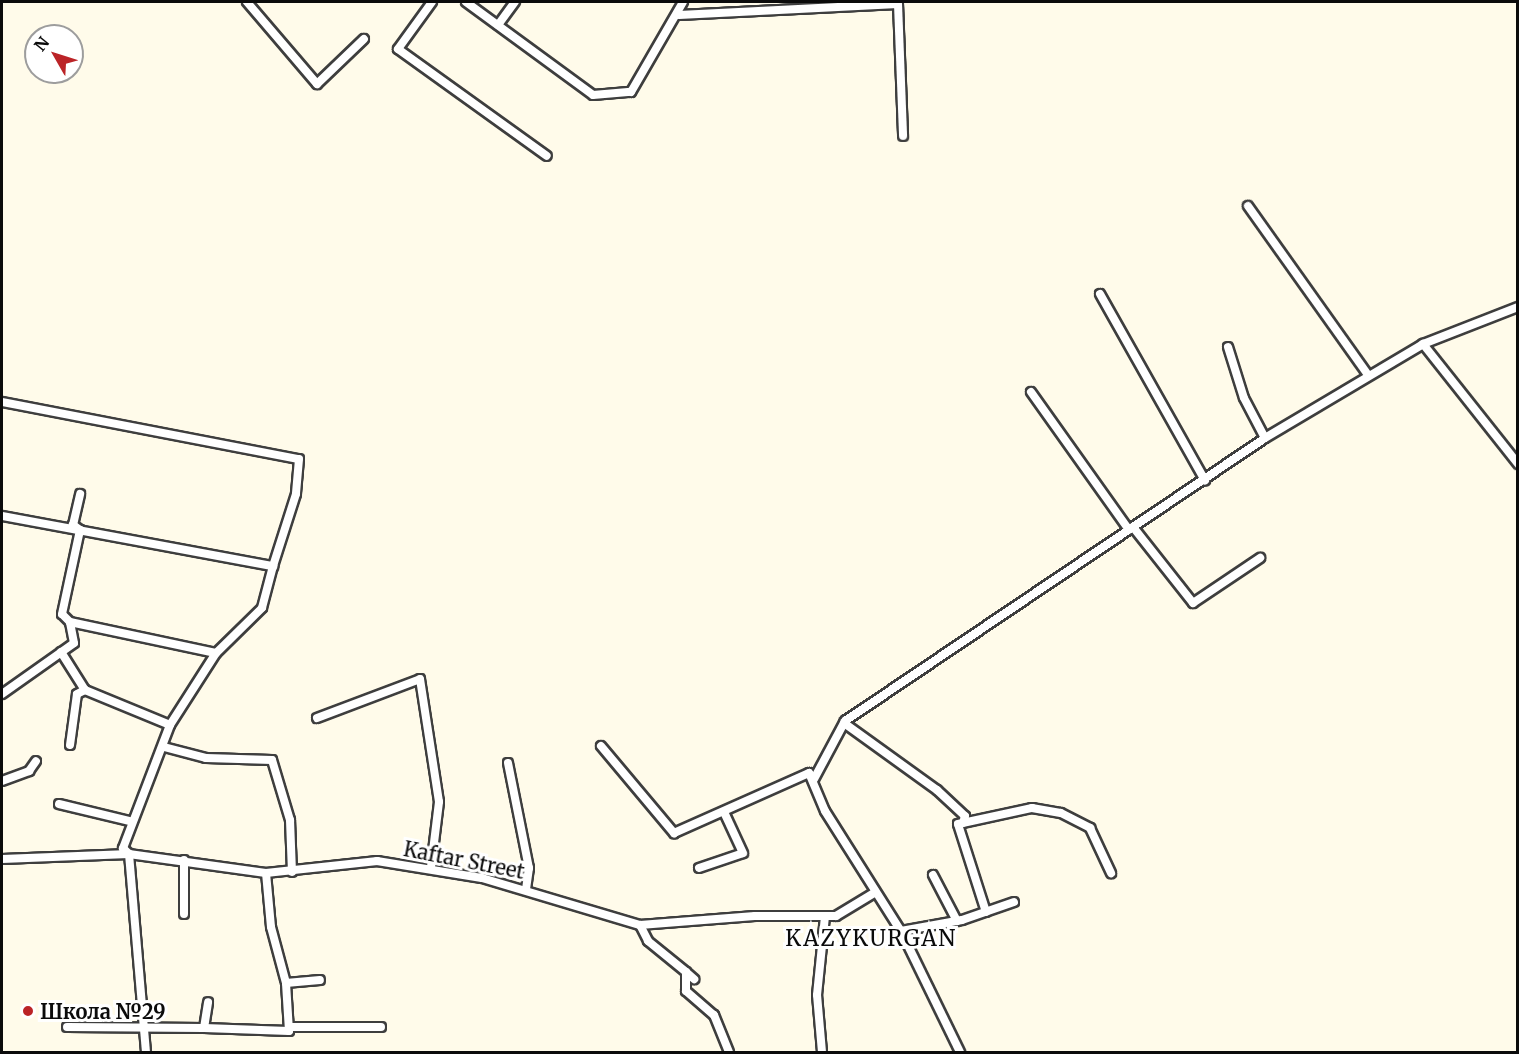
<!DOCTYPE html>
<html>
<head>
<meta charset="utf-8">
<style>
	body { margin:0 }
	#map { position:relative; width:1519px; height:1054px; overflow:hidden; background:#fffbea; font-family:Merriweather,serif }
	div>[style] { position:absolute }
	.roads { filter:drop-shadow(2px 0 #3e3e3e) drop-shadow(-2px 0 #3e3e3e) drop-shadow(0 2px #3e3e3e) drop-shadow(0 -2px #3e3e3e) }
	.street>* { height:8px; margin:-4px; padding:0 4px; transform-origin:4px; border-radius:4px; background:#fff }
	.dots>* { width:16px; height:16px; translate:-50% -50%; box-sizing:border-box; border:3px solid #fff; border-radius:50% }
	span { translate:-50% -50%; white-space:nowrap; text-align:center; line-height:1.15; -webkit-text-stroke:6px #fff; paint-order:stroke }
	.street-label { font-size:20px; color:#0b0b0b }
	.poi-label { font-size:20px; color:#0b0b0b; font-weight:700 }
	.left { translate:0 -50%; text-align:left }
	.quarter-label { font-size:22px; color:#0b0b0b; letter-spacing:1.5px }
	.frame { position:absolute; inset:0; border:3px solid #0b0b0b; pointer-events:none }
	.north { position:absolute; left:24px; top:24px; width:60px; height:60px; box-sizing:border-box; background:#fff; border:2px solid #9d9d9d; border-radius:50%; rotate:309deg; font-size:16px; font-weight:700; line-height:24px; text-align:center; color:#0b0b0b }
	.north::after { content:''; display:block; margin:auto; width:21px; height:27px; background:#bb2427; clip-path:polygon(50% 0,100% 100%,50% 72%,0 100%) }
</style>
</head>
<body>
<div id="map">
	<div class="roads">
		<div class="street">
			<div style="left:247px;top:2px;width:108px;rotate:49.5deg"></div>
			<div style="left:317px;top:84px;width:65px;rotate:-43.8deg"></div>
			<div style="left:432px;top:2px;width:58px;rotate:125.9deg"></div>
			<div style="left:398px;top:49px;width:183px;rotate:35.7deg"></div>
			<div style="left:466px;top:2px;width:157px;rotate:36.2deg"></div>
			<div style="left:593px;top:95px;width:38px;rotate:-5deg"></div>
			<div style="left:631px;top:92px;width:104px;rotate:-60deg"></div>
			<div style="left:679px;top:15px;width:219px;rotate:-2.9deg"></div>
			<div style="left:898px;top:4px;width:132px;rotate:87.8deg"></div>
			<div style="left:498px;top:25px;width:29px;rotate:-54deg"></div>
			<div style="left:1248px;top:206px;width:207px;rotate:54.6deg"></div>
			<div style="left:1100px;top:294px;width:214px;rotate:60.6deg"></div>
			<div style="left:1423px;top:344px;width:153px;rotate:51.6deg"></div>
			<div style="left:1228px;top:347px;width:53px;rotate:72.6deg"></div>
			<div style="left:1244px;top:398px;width:45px;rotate:62.3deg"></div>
			<div style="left:1031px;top:392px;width:169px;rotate:54.6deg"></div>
			<div style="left:2px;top:402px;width:302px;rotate:10.9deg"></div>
			<div style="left:299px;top:459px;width:35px;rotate:95deg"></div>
			<div style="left:296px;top:494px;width:76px;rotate:107.7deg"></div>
			<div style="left:2px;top:516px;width:276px;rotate:10.5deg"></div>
			<div style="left:273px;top:566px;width:43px;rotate:104.7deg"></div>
			<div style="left:262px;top:608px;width:64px;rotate:135.6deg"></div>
			<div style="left:1133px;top:527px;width:97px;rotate:51.7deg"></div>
			<div style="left:1193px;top:603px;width:81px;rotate:-33.9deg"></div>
			<div style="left:70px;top:622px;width:11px;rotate:-135deg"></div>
			<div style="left:62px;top:614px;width:86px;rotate:-77.9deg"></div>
			<div style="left:80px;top:530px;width:9px;rotate:-144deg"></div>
			<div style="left:73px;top:525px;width:32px;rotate:-77deg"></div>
			<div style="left:61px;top:652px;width:45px;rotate:57.7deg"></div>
			<div style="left:85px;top:690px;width:92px;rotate:22.4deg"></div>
			<div style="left:170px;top:725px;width:132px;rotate:110.9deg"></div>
			<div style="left:123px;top:848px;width:8px;rotate:45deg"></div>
			<div style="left:129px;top:854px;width:199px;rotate:85.1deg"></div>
			<div style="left:2px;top:694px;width:88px;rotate:-35.3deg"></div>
			<div style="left:74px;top:643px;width:21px;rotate:-101deg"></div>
			<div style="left:70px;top:622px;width:149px;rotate:12deg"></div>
			<div style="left:216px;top:653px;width:85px;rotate:122.6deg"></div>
			<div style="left:317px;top:718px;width:110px;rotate:-20.7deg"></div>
			<div style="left:420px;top:679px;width:124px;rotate:81.2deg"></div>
			<div style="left:439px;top:802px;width:65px;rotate:97deg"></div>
			<div style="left:844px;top:723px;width:115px;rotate:35.8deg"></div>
			<div style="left:937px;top:790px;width:38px;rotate:43deg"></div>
			<div style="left:965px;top:816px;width:7px;rotate:106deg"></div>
			<div style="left:70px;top:745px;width:51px;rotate:-82.2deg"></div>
			<div style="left:77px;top:694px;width:9px;rotate:-27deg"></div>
			<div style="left:601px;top:746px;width:114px;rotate:50deg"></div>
			<div style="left:674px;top:833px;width:148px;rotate:-24deg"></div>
			<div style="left:809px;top:773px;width:41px;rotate:67.2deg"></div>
			<div style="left:825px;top:811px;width:142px;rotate:57.7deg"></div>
			<div style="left:901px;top:931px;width:135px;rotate:64deg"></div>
			<div style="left:164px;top:747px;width:43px;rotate:14.7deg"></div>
			<div style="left:206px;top:758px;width:66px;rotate:1.7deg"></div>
			<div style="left:272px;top:760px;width:63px;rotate:73.3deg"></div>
			<div style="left:290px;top:820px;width:52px;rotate:87.8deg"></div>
			<div style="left:508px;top:763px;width:107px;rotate:78.7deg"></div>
			<div style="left:529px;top:868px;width:21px;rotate:98deg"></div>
			<div style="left:814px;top:779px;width:66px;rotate:-61.9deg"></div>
			<div style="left:845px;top:721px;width:506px;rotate:-33.97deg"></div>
			<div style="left:1265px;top:438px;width:184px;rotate:-30.7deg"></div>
			<div style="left:1423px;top:344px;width:102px;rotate:-21.3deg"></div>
			<div style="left:2px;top:781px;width:29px;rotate:-20deg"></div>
			<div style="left:29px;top:771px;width:12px;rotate:-55deg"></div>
			<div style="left:59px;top:804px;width:73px;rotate:13.5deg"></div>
			<div style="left:2px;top:859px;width:127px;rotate:-2.3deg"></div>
			<div style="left:129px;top:854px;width:138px;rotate:7.9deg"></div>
			<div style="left:266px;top:873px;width:112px;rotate:-6.2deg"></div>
			<div style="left:377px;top:861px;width:106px;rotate:9.2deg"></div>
			<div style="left:482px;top:878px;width:165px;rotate:16.6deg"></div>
			<div style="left:640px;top:925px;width:115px;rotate:-4.5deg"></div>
			<div style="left:755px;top:916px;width:81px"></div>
			<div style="left:836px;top:916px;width:44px;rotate:-31.2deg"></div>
			<div style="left:699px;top:868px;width:46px;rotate:-18.8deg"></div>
			<div style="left:743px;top:853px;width:45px;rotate:-114.9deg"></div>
			<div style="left:266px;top:873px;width:54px;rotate:84.7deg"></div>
			<div style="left:271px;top:927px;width:58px;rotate:75deg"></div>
			<div style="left:933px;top:875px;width:52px;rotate:62.4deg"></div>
			<div style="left:986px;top:912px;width:92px;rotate:-107.7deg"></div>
			<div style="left:958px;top:824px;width:76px;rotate:-12.2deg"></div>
			<div style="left:1032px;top:808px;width:29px;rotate:10deg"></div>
			<div style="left:1061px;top:813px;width:33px;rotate:27deg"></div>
			<div style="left:1090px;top:828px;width:50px;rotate:65deg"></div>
			<div style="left:184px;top:914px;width:54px;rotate:-90deg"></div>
			<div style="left:640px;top:925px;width:18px;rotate:63deg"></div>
			<div style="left:648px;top:941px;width:49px;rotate:39.2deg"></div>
			<div style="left:686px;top:972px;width:19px;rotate:90deg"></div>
			<div style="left:686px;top:991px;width:37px;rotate:41deg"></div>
			<div style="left:714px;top:1015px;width:40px;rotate:68deg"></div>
			<div style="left:901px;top:931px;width:62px;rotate:-10.2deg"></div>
			<div style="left:962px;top:920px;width:55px;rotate:-19.1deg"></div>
			<div style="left:686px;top:972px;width:11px;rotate:41deg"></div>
			<div style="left:67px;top:1027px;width:137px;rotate:0.4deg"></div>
			<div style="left:204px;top:1028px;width:26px;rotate:-81deg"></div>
			<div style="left:291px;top:1027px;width:90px"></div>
			<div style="left:204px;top:1028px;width:85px;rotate:2deg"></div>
			<div style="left:289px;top:1031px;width:48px;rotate:-93.6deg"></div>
			<div style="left:286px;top:983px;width:34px;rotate:-5deg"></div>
			<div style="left:822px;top:1052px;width:57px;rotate:-95deg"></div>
			<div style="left:817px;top:995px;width:79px;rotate:-84.2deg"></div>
		</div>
	</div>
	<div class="dots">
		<div style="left:28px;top:1011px;background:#bb2427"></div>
	</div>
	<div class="street-label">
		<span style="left:464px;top:860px;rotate:11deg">Kaftar Street</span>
	</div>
	<div class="poi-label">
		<span class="left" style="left:40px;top:1011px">Школа №29</span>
	</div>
	<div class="quarter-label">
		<span style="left:871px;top:939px">KAZYKURGAN</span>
	</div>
	<div class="frame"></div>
	<div class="north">N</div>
</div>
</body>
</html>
